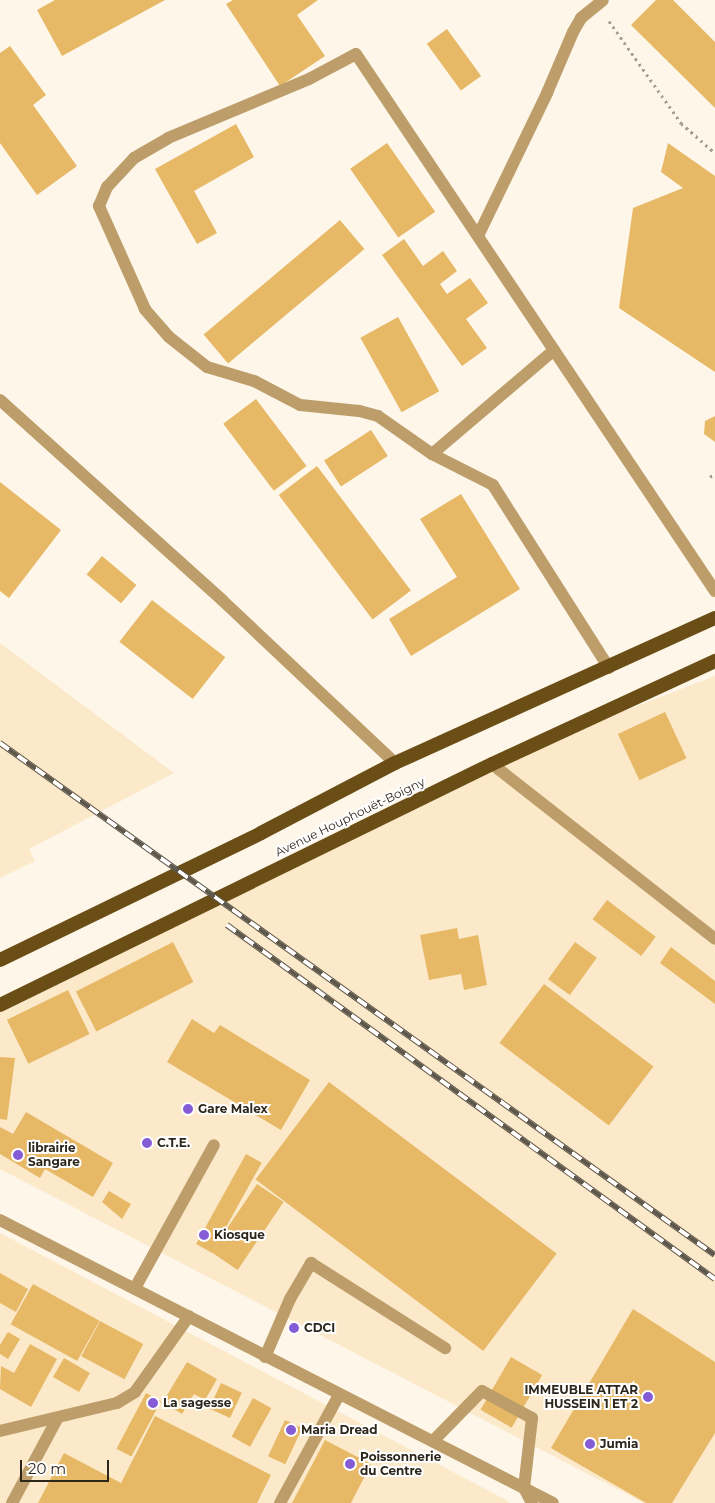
<!DOCTYPE html>
<html>
<head>
<meta charset="utf-8">
<style>
	body { margin:0 }
	#map { position:relative; width:715px; height:1503px; overflow:hidden; background:#fdf6e9; font-family:Montserrat,sans-serif }
	div>[style] { position:absolute }
	.built>* { inset:0; background:#fbe9ca }
	.building>* { inset:0; background:#e7b966; transform-origin:0 0 }
	.path>* { height:3px; margin-top:-1.5px; transform-origin:0; background:repeating-linear-gradient(90deg,#a49d91 0 2.5px,transparent 0 6.5px) }
	.service>* { height:12px; margin:-6px; padding:0 6px; transform-origin:6px; border-radius:6px; background:#bd9e6a }
	.pedestrian>* { height:12px; margin:-6px; padding:0 6px; transform-origin:6px; border-radius:6px; background:#bd9e6a }
	.minor>* { height:12px; margin:-6px; padding:0 6px; transform-origin:6px; border-radius:6px; background:#bd9e6a }
	.tertiary>* { height:12px; margin:-6px; padding:0 6px; transform-origin:6px; border-radius:6px; background:#bd9e6a }
	.trunk>* { height:14px; margin:-7px; padding:0 7px; transform-origin:7px; border-radius:7px; background:#6a4e16 }
	.rail>* { height:5.5px; margin-top:-2.75px; transform-origin:0; background:repeating-linear-gradient(90deg,#fff 0 11px,#5e574b 0 22px); box-sizing:border-box; border-block:1px solid #5e574b }
	.dots>* { width:14px; height:14px; translate:-50% -50%; box-sizing:border-box; border:2px solid #fff; border-radius:50% }
	span { translate:-50% -50%; white-space:nowrap; text-align:center; line-height:1.15; -webkit-text-stroke:4px #fff; paint-order:stroke }
	.street-label { font-size:12px; color:#2d261b }
	.poi-label { font-size:12px; color:#2d261b; font-weight:700 }
	.left { translate:0 -50%; text-align:left }
	.right { translate:-100% -50%; text-align:right }
	.scale { position:absolute; left:20px; top:1460px; width:89px; height:22px; box-sizing:border-box; border:2px solid #2d261b; border-top:0; padding-left:6px; font-size:15px; line-height:18px; white-space:nowrap; color:#2d261b; -webkit-text-stroke:4px #fff; paint-order:stroke }
</style>
</head>
<body>
<div id="map">
	<div class="built">
		<div style="clip-path:polygon(0 643px,174px 773px,29px 849px,35px 861px,0 878px)"></div>
		<div style="clip-path:polygon(715px 676px,715px 1503px,644px 1503px,0 1169px,0 1010px,585px 726px)"></div>
		<div style="clip-path:polygon(0 1233px,508px 1501px,509px 1503px,0 1503px)"></div>
	</div>
	<div class="building">
		<div style="clip-path:polygon(55px 0,165px 0,62px 56px,37px 10px)"></div>
		<div style="clip-path:polygon(233px 0,318px 0,297px 15px,325px 56px,280px 86px,226px 4px)"></div>
		<div style="clip-path:polygon(656px 0,673px 0,715px 42px,715px 108px,631px 25px)"></div>
		<div style="left:447px;top:29px;width:58px;height:25px;rotate:54deg"></div>
		<div style="clip-path:polygon(10px 46px,46px 95px,33px 105px,77px 166px,37px 195px,0 143px,0 53px)"></div>
		<div style="clip-path:polygon(236px 124px,254px 157px,194px 191px,217px 233px,197px 244px,155px 169px)"></div>
		<div style="left:387px;top:143px;width:84px;height:45px;rotate:55deg"></div>
		<div style="clip-path:polygon(668px 143px,715px 176px,715px 372px,619px 308px,633px 208px,683px 188px,661px 172px)"></div>
		<div style="left:340px;top:220px;width:38px;height:178px;rotate:50deg"></div>
		<div style="clip-path:polygon(404px 239px,423px 266px,443px 251px,457px 271px,440px 284px,447px 294px,470px 278px,488px 303px,466px 319px,487px 348px,462px 366px,382px 255px)"></div>
		<div style="left:398px;top:317px;width:85px;height:43px;rotate:61deg"></div>
		<div style="left:256px;top:399px;width:84px;height:41px;rotate:53deg"></div>
		<div style="clip-path:polygon(715px 416px,715px 442px,704px 434px,705px 421px)"></div>
		<div style="left:371px;top:430px;width:31px;height:56px;rotate:57deg"></div>
		<div style="left:317px;top:466px;width:156px;height:48px;rotate:53deg"></div>
		<div style="clip-path:polygon(0 482px,61px 530px,9px 598px,0 591px)"></div>
		<div style="clip-path:polygon(461px 494px,520px 589px,411px 656px,389px 619px,457px 577px,420px 519px)"></div>
		<div style="left:102px;top:556px;width:45px;height:24px;rotate:40deg"></div>
		<div style="left:152px;top:600px;width:93px;height:53px;rotate:38deg"></div>
		<div style="left:665px;top:712px;width:51px;height:52px;rotate:65deg"></div>
		<div style="left:607px;top:900px;width:61px;height:24px;rotate:37deg"></div>
		<div style="clip-path:polygon(457px 928px,459px 939px,478px 935px,487px 985px,464px 990px,461px 974px,429px 980px,420px 935px)"></div>
		<div style="left:173px;top:942px;width:45px;height:109px;rotate:63deg"></div>
		<div style="left:575px;top:942px;width:27px;height:46px;rotate:36deg"></div>
		<div style="clip-path:polygon(671px 947px,715px 981px,715px 1004px,660px 963px)"></div>
		<div style="left:544px;top:984px;width:137px;height:74px;rotate:37deg"></div>
		<div style="left:68px;top:990px;width:49px;height:68px;rotate:64deg"></div>
		<div style="clip-path:polygon(192px 1019px,214px 1033px,220px 1025px,310px 1080px,281px 1130px,167px 1062px)"></div>
		<div style="clip-path:polygon(0 1057px,15px 1058px,7px 1120px,0 1119px)"></div>
		<div style="left:329px;top:1082px;width:285px;height:122px;rotate:37deg"></div>
		<div style="clip-path:polygon(26px 1112px,113px 1163px,93px 1197px,45px 1169px,40px 1178px,0 1154px,0 1127px,13px 1134px)"></div>
		<div style="left:246px;top:1154px;width:18px;height:103px;rotate:29deg"></div>
		<div style="left:257px;top:1184px;width:32px;height:82px;rotate:34deg"></div>
		<div style="clip-path:polygon(109px 1191px,131px 1204px,122px 1219px,102px 1202px)"></div>
		<div style="clip-path:polygon(0 1273px,28px 1289px,16px 1312px,0 1303px)"></div>
		<div style="left:33px;top:1284px;width:76px;height:46px;rotate:29deg"></div>
		<div style="clip-path:polygon(633px 1309px,715px 1362px,715px 1433px,672px 1503px,646px 1503px,551px 1448px)"></div>
		<div style="left:100px;top:1321px;width:49px;height:40px;rotate:28deg"></div>
		<div style="clip-path:polygon(8px 1332px,20px 1339px,8px 1359px,0 1354px,0 1345px)"></div>
		<div style="clip-path:polygon(30px 1344px,57px 1359px,31px 1407px,0 1389px,1px 1366px,14px 1373px)"></div>
		<div style="left:511px;top:1357px;width:36px;height:61px;rotate:30deg"></div>
		<div style="left:64px;top:1358px;width:30px;height:22px;rotate:30deg"></div>
		<div style="clip-path:polygon(187px 1362px,217px 1379px,205px 1400px,194px 1394px,182px 1414px,163px 1402px)"></div>
		<div style="left:221px;top:1383px;width:23px;height:28px;rotate:25deg"></div>
		<div style="left:146px;top:1393px;width:17px;height:63px;rotate:28deg"></div>
		<div style="left:253px;top:1398px;width:21px;height:44px;rotate:29deg"></div>
		<div style="clip-path:polygon(155px 1416px,271px 1475px,257px 1503px,38px 1503px,64px 1453px,121px 1483px)"></div>
		<div style="left:285px;top:1420px;width:19px;height:40px;rotate:25deg"></div>
		<div style="clip-path:polygon(325px 1440px,371px 1464px,351px 1503px,292px 1503px)"></div>
	</div>
	<div class="path">
		<div style="left:609px;top:21px;width:125px;rotate:54.8deg"></div>
		<div style="left:681px;top:123px;width:45px;rotate:41.4deg"></div>
		<div style="left:710px;top:477px;width:6px;rotate:-39deg"></div>
	</div>
	<div class="service">
		<div style="left:478px;top:236px;width:159px;rotate:-64.2deg"></div>
		<div style="left:547px;top:93px;width:66px;rotate:-66.9deg"></div>
		<div style="left:573px;top:32px;width:16px;rotate:-60deg"></div>
		<div style="left:581px;top:18px;width:28px;rotate:-39deg"></div>
		<div style="left:432px;top:454px;width:160px;rotate:-40.4deg"></div>
		<div style="left:609px;top:668px;width:217px;rotate:-122.4deg"></div>
		<div style="left:493px;top:485px;width:68px;rotate:-153.1deg"></div>
		<div style="left:432px;top:454px;width:66px;rotate:-144.9deg"></div>
		<div style="left:378px;top:416px;width:20px;rotate:-165deg"></div>
		<div style="left:359px;top:411px;width:59px;rotate:-174.2deg"></div>
		<div style="left:300px;top:405px;width:52px;rotate:-152.4deg"></div>
		<div style="left:254px;top:381px;width:49px;rotate:-163.4deg"></div>
		<div style="left:207px;top:367px;width:48px;rotate:-141.7deg"></div>
		<div style="left:169px;top:337px;width:37px;rotate:-131deg"></div>
		<div style="left:145px;top:309px;width:113px;rotate:-114.1deg"></div>
		<div style="left:99px;top:206px;width:21px;rotate:-67deg"></div>
		<div style="left:107px;top:187px;width:40px;rotate:-47deg"></div>
		<div style="left:134px;top:158px;width:39px;rotate:-30deg"></div>
		<div style="left:168px;top:138px;width:153px;rotate:-22.7deg"></div>
		<div style="left:309px;top:79px;width:53px;rotate:-28deg"></div>
		<div style="left:356px;top:54px;width:646px;rotate:56.24deg"></div>
		<div style="left:135px;top:1288px;width:163px;rotate:-61.1deg"></div>
		<div style="left:265px;top:1357px;width:63px;rotate:-66.7deg"></div>
		<div style="left:290px;top:1299px;width:42px;rotate:-59.7deg"></div>
		<div style="left:311px;top:1263px;width:159px;rotate:32.4deg"></div>
		<div style="left:433px;top:1441px;width:70px;rotate:-45.6deg"></div>
		<div style="left:482px;top:1391px;width:57px;rotate:28.4deg"></div>
		<div style="left:532px;top:1418px;width:70px;rotate:96.5deg"></div>
		<div style="left:12px;top:1503px;width:95px;rotate:-61.8deg"></div>
	</div>
	<div class="pedestrian">
		<div style="left:280px;top:1503px;width:123px;rotate:-61.4deg"></div>
	</div>
	<div class="minor">
		<div style="left:0;top:400px;width:299px;rotate:42deg"></div>
		<div style="left:222px;top:600px;width:238px;rotate:43.3deg"></div>
		<div style="left:492px;top:764px;width:283px;rotate:38.1deg"></div>
		<div style="left:0;top:1431px;width:120px;rotate:-13.5deg"></div>
		<div style="left:117px;top:1403px;width:21px;rotate:-31deg"></div>
		<div style="left:135px;top:1392px;width:93px;rotate:-54.6deg"></div>
		<div style="left:524px;top:1488px;width:17px;rotate:62deg"></div>
	</div>
	<div class="tertiary">
		<div style="left:0;top:1220px;width:621px;rotate:27.1deg"></div>
	</div>
	<div class="trunk">
		<div style="left:0;top:960px;width:290px;rotate:-25.9deg"></div>
		<div style="left:261px;top:833px;width:151px;rotate:-27.6deg"></div>
		<div style="left:395px;top:763px;width:351px;rotate:-24.4deg"></div>
		<div style="left:0;top:1005px;width:548px;rotate:-26.1deg"></div>
		<div style="left:492px;top:764px;width:246px;rotate:-24.8deg"></div>
	</div>
	<div class="rail">
		<div style="left:0;top:743px;width:879px;rotate:35.61deg"></div>
		<div style="left:227px;top:925px;width:603px;rotate:35.96deg"></div>
	</div>
	<div class="dots">
		<div style="left:188px;top:1109px;background:#835cd6"></div>
		<div style="left:147px;top:1143px;background:#835cd6"></div>
		<div style="left:18px;top:1155px;background:#835cd6"></div>
		<div style="left:204px;top:1235px;background:#835cd6"></div>
		<div style="left:294px;top:1328px;background:#835cd6"></div>
		<div style="left:648px;top:1397px;background:#835cd6"></div>
		<div style="left:153px;top:1403px;background:#835cd6"></div>
		<div style="left:291px;top:1430px;background:#835cd6"></div>
		<div style="left:590px;top:1444px;background:#835cd6"></div>
		<div style="left:350px;top:1464px;background:#835cd6"></div>
	</div>
	<div class="street-label">
		<span style="left:350px;top:817px;rotate:-26deg">Avenue Houphouët-Boigny</span>
	</div>
	<div class="poi-label">
		<span class="left" style="left:198px;top:1109px">Gare Malex</span>
		<span class="left" style="left:157px;top:1143px">C.T.E.</span>
		<span class="left" style="left:28px;top:1155px">librairie<br>Sangare</span>
		<span class="left" style="left:214px;top:1235px">Kiosque</span>
		<span class="left" style="left:304px;top:1328px">CDCI</span>
		<span class="right" style="left:638px;top:1397px">IMMEUBLE ATTAR<br>HUSSEIN 1 ET 2</span>
		<span class="left" style="left:163px;top:1403px">La sagesse</span>
		<span class="left" style="left:301px;top:1430px">Maria Dread</span>
		<span class="left" style="left:600px;top:1444px">Jumia</span>
		<span class="left" style="left:360px;top:1464px">Poissonnerie<br>du Centre</span>
	</div>
	<div class="scale">20 m</div>
</div>
</body>
</html>
